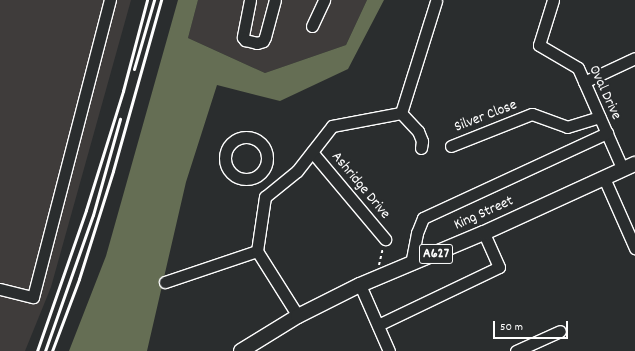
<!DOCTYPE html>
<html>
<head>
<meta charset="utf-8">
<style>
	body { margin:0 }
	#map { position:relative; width:635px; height:351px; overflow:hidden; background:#2a2d2e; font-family:Dekko,sans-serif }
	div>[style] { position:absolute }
	.built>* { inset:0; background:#3f3c3b }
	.green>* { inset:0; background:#656e54 }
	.path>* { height:2px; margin-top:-1px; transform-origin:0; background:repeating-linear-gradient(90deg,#fff 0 3px,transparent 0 6px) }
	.roads { filter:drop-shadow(1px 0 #fff) drop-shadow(-1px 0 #fff) drop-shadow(0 1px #fff) drop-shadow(0 -1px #fff) }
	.minor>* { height:11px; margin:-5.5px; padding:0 5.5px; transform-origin:5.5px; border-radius:5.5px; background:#2a2d2e }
	.minor>.ring { margin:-5.5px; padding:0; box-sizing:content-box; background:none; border:11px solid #2a2d2e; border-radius:50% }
	.major>* { height:14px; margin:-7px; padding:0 7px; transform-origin:7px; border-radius:7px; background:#2a2d2e }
	.rail>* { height:3px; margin:-1.5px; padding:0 1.5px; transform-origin:1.5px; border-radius:1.5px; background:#fff }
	span { translate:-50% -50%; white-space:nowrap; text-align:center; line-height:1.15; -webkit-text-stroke:4px #2a2d2e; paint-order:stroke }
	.shield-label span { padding:1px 3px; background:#2a2d2e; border:1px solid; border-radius:3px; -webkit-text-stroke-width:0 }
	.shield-label { font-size:14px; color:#fff; font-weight:700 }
	.street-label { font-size:15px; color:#fff }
	.scale { position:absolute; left:493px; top:321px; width:75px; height:18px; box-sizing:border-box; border:2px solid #fff; border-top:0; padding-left:5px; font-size:12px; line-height:14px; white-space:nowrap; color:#fff; -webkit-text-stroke:3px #2a2d2e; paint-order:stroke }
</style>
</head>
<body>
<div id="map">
	<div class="built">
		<div style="clip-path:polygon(0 0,131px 0,51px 287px,25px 351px,0 351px)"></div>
		<div style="clip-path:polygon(198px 0,367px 0,346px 45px,265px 73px,188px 38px)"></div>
	</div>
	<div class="green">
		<div style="clip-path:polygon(178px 0,198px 0,188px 38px,265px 73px,346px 45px,367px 0,384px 0,348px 69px,280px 101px,217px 85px,186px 182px,147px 351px,69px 351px,106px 256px)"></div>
	</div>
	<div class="path">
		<div style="left:379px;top:265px;width:17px;rotate:-77deg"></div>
	</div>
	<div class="roads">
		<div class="minor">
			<div style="left:250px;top:0;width:38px;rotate:101deg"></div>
			<div style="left:243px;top:37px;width:4px;rotate:56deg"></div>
			<div style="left:245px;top:40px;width:12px;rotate:14deg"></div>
			<div style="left:257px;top:43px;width:6px;rotate:-18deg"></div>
			<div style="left:263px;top:41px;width:4px;rotate:-63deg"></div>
			<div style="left:265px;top:37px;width:38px;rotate:-75deg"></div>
			<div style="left:553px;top:0;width:47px;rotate:107.3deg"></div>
			<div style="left:539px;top:45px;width:45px;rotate:30.5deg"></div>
			<div style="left:578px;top:68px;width:111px;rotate:66.2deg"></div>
			<div style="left:312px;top:26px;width:29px;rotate:-65deg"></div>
			<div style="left:584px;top:82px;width:56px;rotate:-25.2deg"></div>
			<div style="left:401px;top:113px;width:25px;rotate:47deg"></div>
			<div style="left:418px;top:131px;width:11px;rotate:68deg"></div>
			<div style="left:422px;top:141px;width:7px;rotate:98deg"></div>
			<div class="ring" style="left:225px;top:137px;width:31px;height:31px"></div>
			<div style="left:451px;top:146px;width:87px;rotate:-21.6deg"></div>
			<div style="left:532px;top:114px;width:37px;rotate:20deg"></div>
			<div style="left:567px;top:127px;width:34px;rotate:-17deg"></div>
			<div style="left:312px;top:152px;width:114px;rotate:50deg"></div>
			<div style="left:604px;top:178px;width:77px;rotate:66.1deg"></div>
			<div style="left:411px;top:264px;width:32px;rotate:-79deg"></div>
			<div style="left:417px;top:233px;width:16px;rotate:-68deg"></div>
			<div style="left:423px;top:218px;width:203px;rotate:-24.8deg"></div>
			<div style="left:165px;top:282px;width:97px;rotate:-18.6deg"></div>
			<div style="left:360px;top:285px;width:72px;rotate:66.3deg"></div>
			<div style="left:0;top:289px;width:34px;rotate:14deg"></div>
			<div style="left:33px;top:297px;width:307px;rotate:-75.5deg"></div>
			<div style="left:298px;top:316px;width:77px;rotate:-122.2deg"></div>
			<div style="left:257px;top:251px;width:55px;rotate:-81.6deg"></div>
			<div style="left:265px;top:197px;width:41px;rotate:-39.1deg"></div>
			<div style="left:297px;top:171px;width:57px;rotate:-52.1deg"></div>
			<div style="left:332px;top:126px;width:70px;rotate:-10.7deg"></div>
			<div style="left:401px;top:113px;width:117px;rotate:-72.6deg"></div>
			<div style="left:378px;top:325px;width:134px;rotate:-25.6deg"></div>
			<div style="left:499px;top:267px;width:37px;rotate:-114deg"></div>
			<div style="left:516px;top:351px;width:48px;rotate:-24.4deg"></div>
		</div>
		<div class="major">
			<div style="left:241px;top:351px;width:67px;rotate:-31.6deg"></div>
			<div style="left:298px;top:316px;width:69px;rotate:-26.6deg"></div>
			<div style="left:360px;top:285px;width:134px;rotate:-22.8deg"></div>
			<div style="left:484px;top:233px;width:166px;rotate:-24.6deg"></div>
		</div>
	</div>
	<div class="rail">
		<div style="left:134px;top:69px;width:72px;rotate:-73.8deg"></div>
		<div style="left:37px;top:351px;width:149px;rotate:-70.8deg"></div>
		<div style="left:86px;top:210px;width:125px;rotate:-72.7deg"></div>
		<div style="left:123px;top:91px;width:94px;rotate:-75.2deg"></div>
		<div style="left:45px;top:351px;width:144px;rotate:-70.6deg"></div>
		<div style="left:93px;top:215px;width:100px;rotate:-74.3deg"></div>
		<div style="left:52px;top:351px;width:77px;rotate:-69.4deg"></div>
		<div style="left:79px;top:279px;width:113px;rotate:-72.5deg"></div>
		<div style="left:113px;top:171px;width:178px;rotate:-74.3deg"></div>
	</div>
	<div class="shield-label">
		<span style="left:436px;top:254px">A627</span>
	</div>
	<div class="street-label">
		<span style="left:604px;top:93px;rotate:65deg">Oval Drive</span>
		<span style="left:486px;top:117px;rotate:-21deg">Silver Close</span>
		<span style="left:360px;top:186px;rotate:50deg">Ashridge Drive</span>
		<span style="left:484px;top:214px;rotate:-24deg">King Street</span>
	</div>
	<div class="scale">50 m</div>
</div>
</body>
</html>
